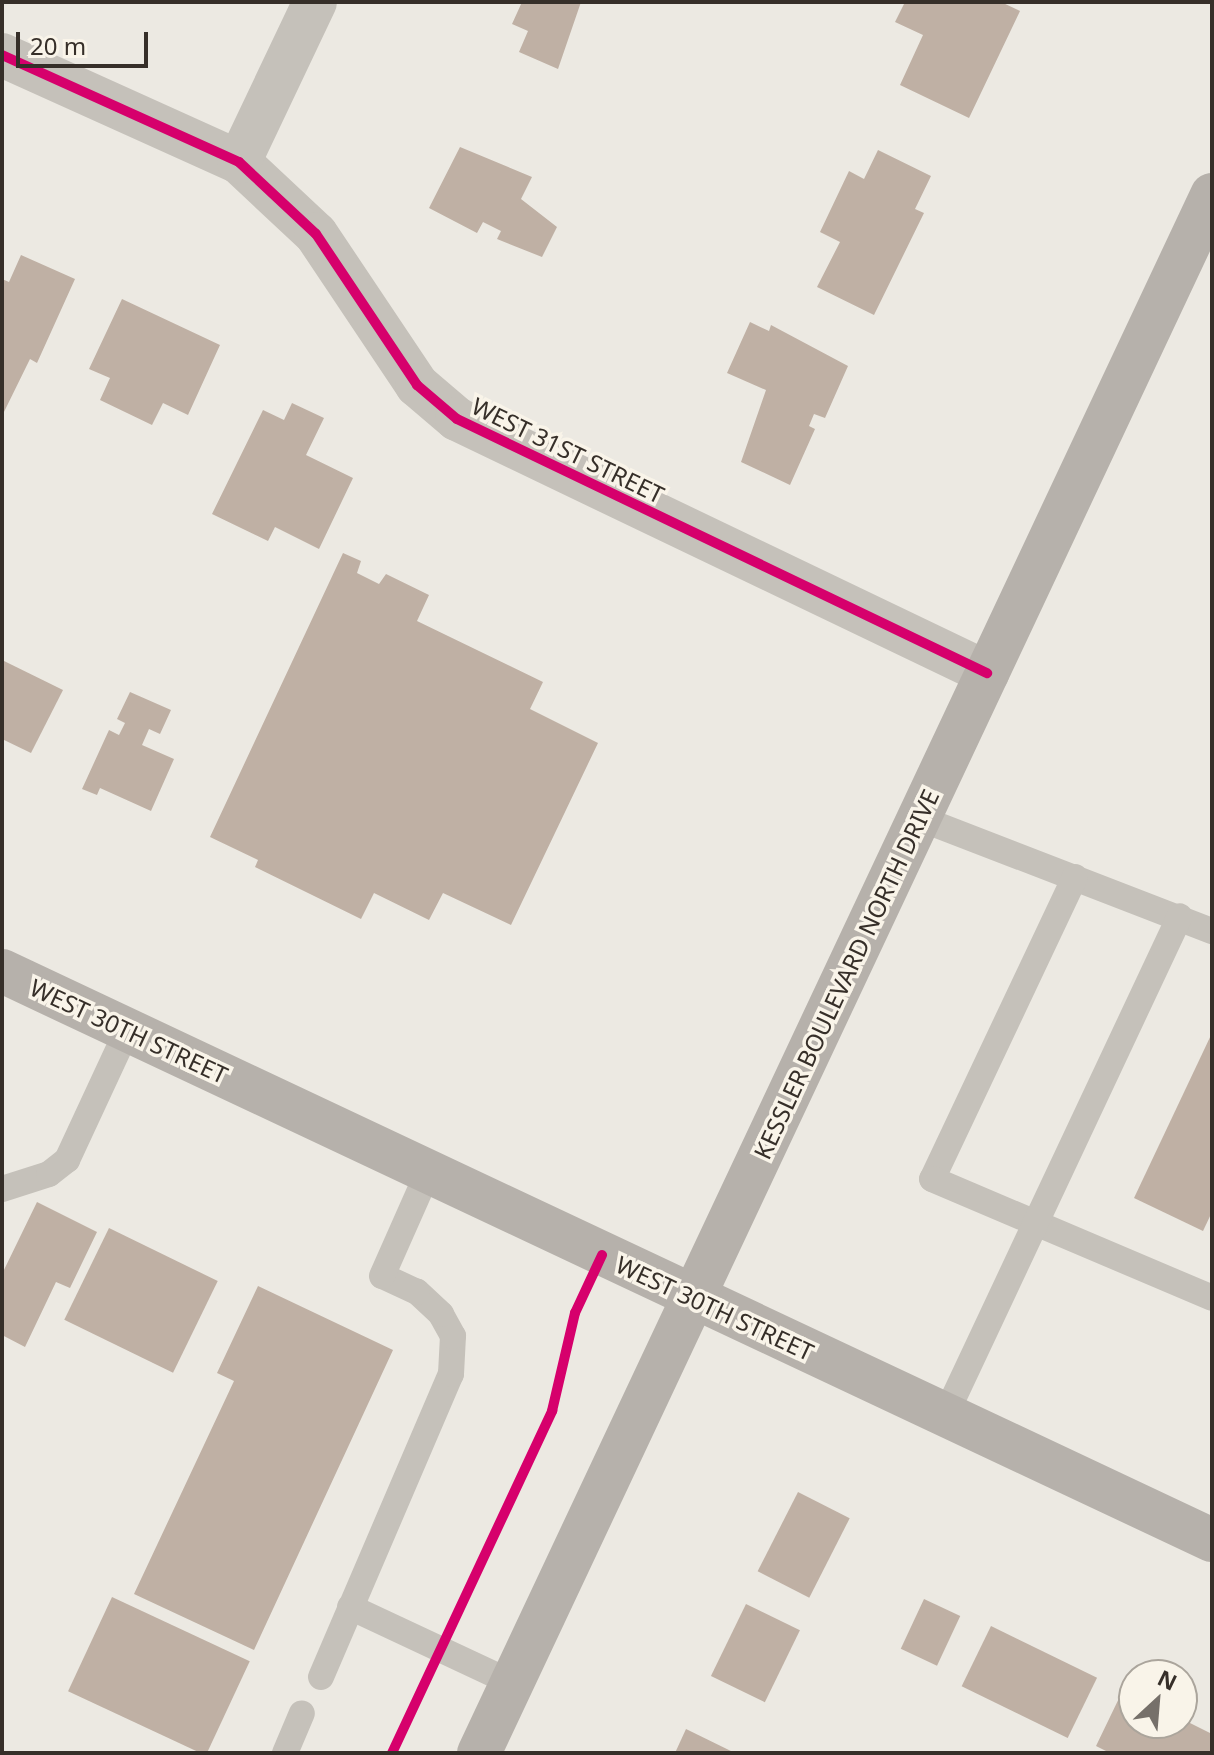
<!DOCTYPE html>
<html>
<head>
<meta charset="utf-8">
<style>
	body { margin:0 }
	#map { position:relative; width:1214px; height:1755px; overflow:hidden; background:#ece9e2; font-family:"Noto Sans",sans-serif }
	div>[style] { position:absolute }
	.building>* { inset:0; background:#bfb0a4; transform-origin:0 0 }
	.service>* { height:26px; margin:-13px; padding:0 13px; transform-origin:13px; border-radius:13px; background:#c5c1ba }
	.minor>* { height:44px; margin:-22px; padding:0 22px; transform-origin:22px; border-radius:22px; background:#c5c1ba }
	.secondary>* { height:44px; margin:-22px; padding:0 22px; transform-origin:22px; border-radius:22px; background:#b6b1ab }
	.cycleway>* { height:10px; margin:-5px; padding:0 5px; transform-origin:5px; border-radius:5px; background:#d6006c }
	span { translate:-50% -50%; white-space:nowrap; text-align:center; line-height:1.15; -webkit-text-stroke:7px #f9f4e9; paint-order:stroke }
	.street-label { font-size:24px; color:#362f29 }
	.frame { position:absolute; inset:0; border:4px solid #362f29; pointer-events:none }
	.north { position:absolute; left:1118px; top:1659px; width:80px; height:80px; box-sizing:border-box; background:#f9f4e9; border:2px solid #aba59c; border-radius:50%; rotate:26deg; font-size:22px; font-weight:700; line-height:32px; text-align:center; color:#362f29 }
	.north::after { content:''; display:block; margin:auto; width:28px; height:36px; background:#76706a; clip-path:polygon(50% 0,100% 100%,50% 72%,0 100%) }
	.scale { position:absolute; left:16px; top:32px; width:132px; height:36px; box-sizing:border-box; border:4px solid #362f29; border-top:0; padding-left:10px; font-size:24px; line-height:28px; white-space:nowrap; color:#362f29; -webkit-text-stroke:6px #f9f4e9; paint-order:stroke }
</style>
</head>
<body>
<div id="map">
	<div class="building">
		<div style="clip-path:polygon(522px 2px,581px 2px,558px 69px,519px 52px,528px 31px,512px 24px)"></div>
		<div style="clip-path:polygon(905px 2px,1001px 2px,1020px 11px,969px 118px,900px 85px,923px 35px,895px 22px)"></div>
		<div style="clip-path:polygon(460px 147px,532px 177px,521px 199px,557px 227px,542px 257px,497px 239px,501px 231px,483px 222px,477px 233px,429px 208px)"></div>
		<div style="clip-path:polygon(878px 150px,931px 176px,915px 209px,924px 213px,874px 315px,817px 287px,840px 242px,820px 232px,849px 171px,864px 179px)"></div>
		<div style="clip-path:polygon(21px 255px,75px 279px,37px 363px,30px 359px,2px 416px,2px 279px,9px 282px)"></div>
		<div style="clip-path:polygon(122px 299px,220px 345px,188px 415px,163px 403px,152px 425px,100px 400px,110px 378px,89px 369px)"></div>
		<div style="clip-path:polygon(750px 322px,769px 331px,771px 325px,848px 366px,825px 418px,814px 414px,809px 426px,815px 429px,790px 485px,741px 462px,766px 390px,727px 373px)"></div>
		<div style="clip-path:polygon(292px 403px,324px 418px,306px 455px,353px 478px,319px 549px,275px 527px,268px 541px,212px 514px,263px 410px,284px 420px)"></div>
		<div style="clip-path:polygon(343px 553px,361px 561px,357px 573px,379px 584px,386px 574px,429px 595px,417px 621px,543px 682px,530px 709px,598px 743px,511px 925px,443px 893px,429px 920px,374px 893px,361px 919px,255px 867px,258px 860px,210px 837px)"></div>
		<div style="clip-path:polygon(2px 660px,63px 690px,31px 753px,2px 739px)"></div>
		<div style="clip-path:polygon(130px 692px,171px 710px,160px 734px,149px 729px,142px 745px,174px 759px,151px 811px,100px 788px,97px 795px,82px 789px,109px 730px,119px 735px,125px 723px,117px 719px)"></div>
		<div style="clip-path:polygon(1212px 1033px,1212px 1212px,1203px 1231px,1134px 1198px)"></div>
		<div style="clip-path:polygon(37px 1202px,97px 1232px,70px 1288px,56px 1282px,25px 1347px,2px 1335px,2px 1274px)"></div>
		<div style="left:109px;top:1228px;width:121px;height:102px;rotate:26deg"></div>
		<div style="clip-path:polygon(258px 1286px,393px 1350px,254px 1650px,134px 1594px,234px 1381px,217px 1373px)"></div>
		<div style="left:798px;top:1492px;width:58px;height:89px;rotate:27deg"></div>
		<div style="left:112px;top:1597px;width:152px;height:104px;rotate:25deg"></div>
		<div style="left:924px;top:1599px;width:40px;height:55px;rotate:25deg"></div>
		<div style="left:746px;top:1604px;width:60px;height:80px;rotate:26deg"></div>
		<div style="left:991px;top:1626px;width:118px;height:67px;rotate:26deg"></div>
		<div style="clip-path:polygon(1123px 1690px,1134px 1696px,1134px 1723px,1182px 1719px,1212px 1734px,1212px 1753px,1110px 1753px,1096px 1746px)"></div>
		<div style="clip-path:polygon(686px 1729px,735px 1753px,675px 1753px)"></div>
	</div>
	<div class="service">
		<div style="left:919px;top:818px;width:314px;rotate:21.1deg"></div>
		<div style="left:1075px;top:877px;width:334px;rotate:115.3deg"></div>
		<div style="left:932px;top:1179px;width:304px;rotate:23deg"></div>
		<div style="left:2px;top:1189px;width:49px;rotate:-17.7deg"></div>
		<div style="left:49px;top:1174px;width:23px;rotate:-38deg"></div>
		<div style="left:67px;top:1160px;width:142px;rotate:-65.1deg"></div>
		<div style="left:945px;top:1416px;width:552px;rotate:-64.83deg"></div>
		<div style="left:350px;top:1607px;width:179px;rotate:25.1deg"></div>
		<div style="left:321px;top:1677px;width:330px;rotate:-66.8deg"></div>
		<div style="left:451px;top:1374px;width:38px;rotate:-87deg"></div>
		<div style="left:453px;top:1336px;width:25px;rotate:-119deg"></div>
		<div style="left:441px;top:1314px;width:33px;rotate:-137deg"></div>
		<div style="left:417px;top:1292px;width:38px;rotate:-155deg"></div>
		<div style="left:382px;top:1276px;width:114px;rotate:-66.1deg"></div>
		<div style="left:285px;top:1753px;width:43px;rotate:-67deg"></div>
	</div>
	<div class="minor">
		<div style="left:2px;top:55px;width:260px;rotate:24.3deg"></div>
		<div style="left:239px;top:162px;width:105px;rotate:43.1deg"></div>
		<div style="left:316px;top:234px;width:182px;rotate:56.2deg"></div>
		<div style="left:417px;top:385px;width:52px;rotate:40.4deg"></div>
		<div style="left:457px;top:419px;width:588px;rotate:25.61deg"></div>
		<div style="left:239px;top:162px;width:177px;rotate:-64.6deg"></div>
	</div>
	<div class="secondary">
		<div style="left:2px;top:971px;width:1337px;rotate:25.19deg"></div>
		<div style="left:479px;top:1753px;width:1722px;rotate:-64.8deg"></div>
	</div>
	<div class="cycleway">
		<div style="left:2px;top:55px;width:260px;rotate:24.3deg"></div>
		<div style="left:239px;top:162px;width:105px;rotate:43.1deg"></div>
		<div style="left:316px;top:234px;width:182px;rotate:56.2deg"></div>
		<div style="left:417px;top:385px;width:52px;rotate:40.4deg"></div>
		<div style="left:457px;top:419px;width:588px;rotate:25.61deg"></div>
		<div style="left:392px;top:1753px;width:378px;rotate:-64.9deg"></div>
		<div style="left:552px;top:1411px;width:101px;rotate:-76.8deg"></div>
		<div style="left:575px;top:1313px;width:64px;rotate:-65deg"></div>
	</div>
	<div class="street-label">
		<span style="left:568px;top:450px;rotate:26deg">WEST 31ST STREET</span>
		<span style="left:846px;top:974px;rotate:-65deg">KESSLER BOULEVARD NORTH DRIVE</span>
		<span style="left:129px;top:1031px;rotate:25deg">WEST 30TH STREET</span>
		<span style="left:715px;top:1308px;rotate:25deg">WEST 30TH STREET</span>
	</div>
	<div class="frame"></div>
	<div class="north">N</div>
	<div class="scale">20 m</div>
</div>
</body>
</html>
